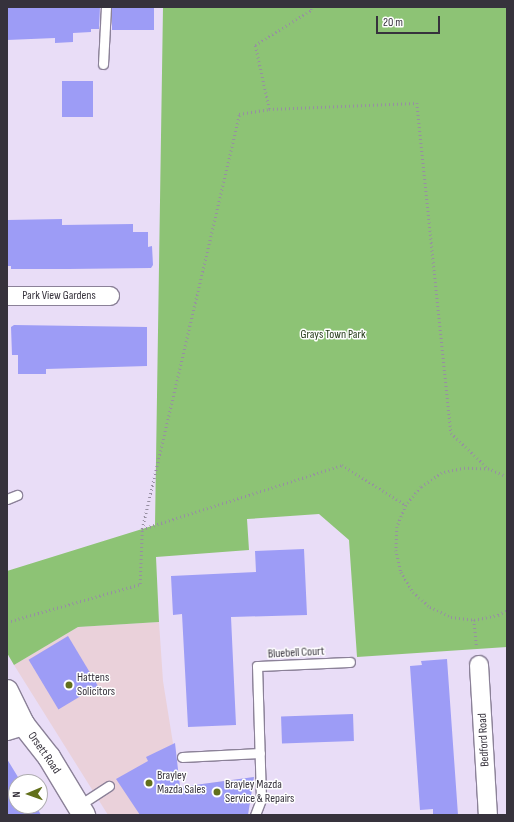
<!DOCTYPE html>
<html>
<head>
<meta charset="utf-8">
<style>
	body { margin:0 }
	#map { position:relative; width:514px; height:822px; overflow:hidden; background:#e9ddf7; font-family:"Sofia Sans Condensed",sans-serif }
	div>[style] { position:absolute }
	.commercial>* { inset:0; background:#ead1da }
	.green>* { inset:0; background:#8dc375 }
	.building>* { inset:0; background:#9d9cf6; transform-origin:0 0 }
	.path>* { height:2.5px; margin-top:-1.25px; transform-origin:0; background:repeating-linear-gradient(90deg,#978fa2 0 1px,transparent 0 4px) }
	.roads { filter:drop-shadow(1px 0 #8b8198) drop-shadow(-1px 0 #8b8198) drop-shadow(0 1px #8b8198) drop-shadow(0 -1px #8b8198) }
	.lane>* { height:9px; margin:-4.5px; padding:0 4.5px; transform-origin:4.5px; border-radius:4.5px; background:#fff }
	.street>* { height:18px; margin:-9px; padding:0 9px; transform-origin:9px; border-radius:9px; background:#fff }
	.secondary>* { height:22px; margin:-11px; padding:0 11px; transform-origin:11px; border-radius:11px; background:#fff }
	.primary>* { height:22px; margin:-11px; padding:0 11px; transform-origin:11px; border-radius:11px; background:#fff }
	.dots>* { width:11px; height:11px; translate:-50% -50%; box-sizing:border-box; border:2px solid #fff; border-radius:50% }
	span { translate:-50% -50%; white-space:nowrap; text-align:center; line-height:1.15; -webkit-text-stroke:3px #fff; paint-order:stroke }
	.street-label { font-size:12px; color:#36323c }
	.park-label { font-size:12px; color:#1f3613 }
	.poi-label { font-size:12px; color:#36323c }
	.left { translate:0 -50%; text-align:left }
	.frame { position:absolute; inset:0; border:8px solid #36323c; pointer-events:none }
	.north { position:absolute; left:8px; top:774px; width:40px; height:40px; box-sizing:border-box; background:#fff; border:1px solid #afadb1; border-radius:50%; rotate:268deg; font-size:11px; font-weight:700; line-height:16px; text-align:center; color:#36323c }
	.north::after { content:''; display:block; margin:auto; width:14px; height:18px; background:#62701b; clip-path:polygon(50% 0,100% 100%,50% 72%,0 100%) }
	.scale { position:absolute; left:376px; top:16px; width:64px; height:18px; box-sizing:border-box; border:2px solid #36323c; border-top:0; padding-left:5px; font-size:12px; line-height:14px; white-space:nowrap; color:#36323c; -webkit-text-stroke:3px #fff; paint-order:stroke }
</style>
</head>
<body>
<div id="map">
	<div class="commercial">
		<div style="clip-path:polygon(159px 622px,163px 681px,180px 787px,254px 777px,247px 815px,108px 815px,14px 665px,78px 627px)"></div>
	</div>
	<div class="green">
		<div style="clip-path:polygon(163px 7px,507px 7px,507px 647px,357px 657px,349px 540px,319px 514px,247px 519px,249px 550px,156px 557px,159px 622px,78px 627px,14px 665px,7px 653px,7px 571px,155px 525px)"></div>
	</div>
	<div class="building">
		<div style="clip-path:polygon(7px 7px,100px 7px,99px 29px,91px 29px,91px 32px,73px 33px,73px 42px,55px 43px,55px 38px,7px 40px)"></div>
		<div style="left:112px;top:7px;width:42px;height:23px"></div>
		<div style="left:62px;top:81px;width:31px;height:36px"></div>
		<div style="clip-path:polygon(62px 219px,62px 225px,133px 224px,133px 232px,148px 232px,148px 247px,152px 246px,153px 265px,151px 268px,68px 269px,11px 269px,11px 266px,7px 266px,7px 220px)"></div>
		<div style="clip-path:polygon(14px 325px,147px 327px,147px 366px,46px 369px,46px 374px,18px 374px,18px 355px,12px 355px,11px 327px)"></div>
		<div style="clip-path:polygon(304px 549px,307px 615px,231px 617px,236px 725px,188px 727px,182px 614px,173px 615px,171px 576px,256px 572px,255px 551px)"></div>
		<div style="left:68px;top:636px;width:58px;height:46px;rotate:59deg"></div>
		<div style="clip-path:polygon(447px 659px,458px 815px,433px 815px,433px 809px,420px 810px,410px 666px,422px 665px,421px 661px)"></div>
		<div style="left:353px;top:714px;width:27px;height:72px;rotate:88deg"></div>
		<div style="clip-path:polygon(175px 743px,180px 787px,254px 777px,248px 815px,140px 815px,116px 779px,148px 761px,146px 757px)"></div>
		<div style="clip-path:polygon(7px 759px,21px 782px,16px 782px,16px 806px,36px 806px,41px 815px,7px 815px)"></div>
	</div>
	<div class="path">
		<div style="left:269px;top:109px;width:148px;rotate:-2.3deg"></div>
		<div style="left:417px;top:103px;width:332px;rotate:84.1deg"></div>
		<div style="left:451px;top:433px;width:52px;rotate:43.5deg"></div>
		<div style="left:507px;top:477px;width:20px;rotate:-156deg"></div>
		<div style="left:489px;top:469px;width:24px;rotate:-178deg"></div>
		<div style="left:465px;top:468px;width:24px;rotate:168deg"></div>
		<div style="left:442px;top:473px;width:25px;rotate:146deg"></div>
		<div style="left:421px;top:487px;width:23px;rotate:130deg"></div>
		<div style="left:406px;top:505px;width:24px;rotate:112deg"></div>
		<div style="left:397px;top:527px;width:23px;rotate:92deg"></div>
		<div style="left:396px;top:550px;width:23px;rotate:77deg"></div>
		<div style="left:401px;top:572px;width:23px;rotate:59deg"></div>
		<div style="left:413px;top:592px;width:23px;rotate:41deg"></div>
		<div style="left:430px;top:607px;width:23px;rotate:25deg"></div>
		<div style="left:451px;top:617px;width:23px;rotate:7deg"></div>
		<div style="left:474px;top:620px;width:25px;rotate:-12deg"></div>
		<div style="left:498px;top:615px;width:10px;rotate:-29deg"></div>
		<div style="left:142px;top:529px;width:210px;rotate:-17.7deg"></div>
		<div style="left:342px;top:465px;width:75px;rotate:32deg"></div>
		<div style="left:474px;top:620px;width:27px;rotate:84deg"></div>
		<div style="left:7px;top:622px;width:138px;rotate:-15.9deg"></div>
		<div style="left:140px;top:584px;width:55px;rotate:-87.9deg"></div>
		<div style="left:142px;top:529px;width:426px;rotate:-76.8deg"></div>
		<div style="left:239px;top:114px;width:30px;rotate:-9deg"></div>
		<div style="left:269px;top:109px;width:66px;rotate:-102.3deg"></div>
		<div style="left:255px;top:45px;width:66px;rotate:-32deg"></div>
		<div style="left:311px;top:10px;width:3px;rotate:-108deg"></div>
	</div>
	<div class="roads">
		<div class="lane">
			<div style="left:103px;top:64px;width:57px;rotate:-87deg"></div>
			<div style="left:7px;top:499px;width:11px;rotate:-22deg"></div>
			<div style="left:182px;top:757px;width:78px;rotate:-2.9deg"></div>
			<div style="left:78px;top:806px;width:37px;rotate:-33deg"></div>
			<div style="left:255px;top:815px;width:17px;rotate:-69deg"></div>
			<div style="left:261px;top:799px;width:133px;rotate:-91.7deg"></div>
			<div style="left:257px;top:666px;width:93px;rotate:-2.5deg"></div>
		</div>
		<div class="street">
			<div style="left:7px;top:296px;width:103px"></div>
			<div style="left:479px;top:665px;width:150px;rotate:86.6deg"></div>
		</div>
		<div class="secondary">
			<div style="left:7px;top:729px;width:17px;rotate:-17deg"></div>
		</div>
		<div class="primary">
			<div style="left:7px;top:691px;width:37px;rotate:64deg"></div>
			<div style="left:23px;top:724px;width:42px;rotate:51.8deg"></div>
			<div style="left:49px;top:757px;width:68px;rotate:58.9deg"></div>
		</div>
	</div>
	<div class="dots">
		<div style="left:69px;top:685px;background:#62701b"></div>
		<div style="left:149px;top:783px;background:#62701b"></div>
		<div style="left:217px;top:792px;background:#62701b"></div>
	</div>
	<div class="street-label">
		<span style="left:59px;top:296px">Park View Gardens</span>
		<span style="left:296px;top:653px;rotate:-3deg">Bluebell Court</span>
		<span style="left:484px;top:740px;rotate:-93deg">Bedford Road</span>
		<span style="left:44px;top:753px;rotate:55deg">Orsett Road</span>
	</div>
	<div class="park-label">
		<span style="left:333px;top:335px">Grays Town Park</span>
	</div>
	<div class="poi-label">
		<span class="left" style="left:77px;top:685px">Hattens<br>Solicitors</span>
		<span class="left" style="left:157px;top:783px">Brayley<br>Mazda Sales</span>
		<span class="left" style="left:225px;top:792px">Brayley Mazda<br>Service &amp; Repairs</span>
	</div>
	<div class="frame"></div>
	<div class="north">N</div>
	<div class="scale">20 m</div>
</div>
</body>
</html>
